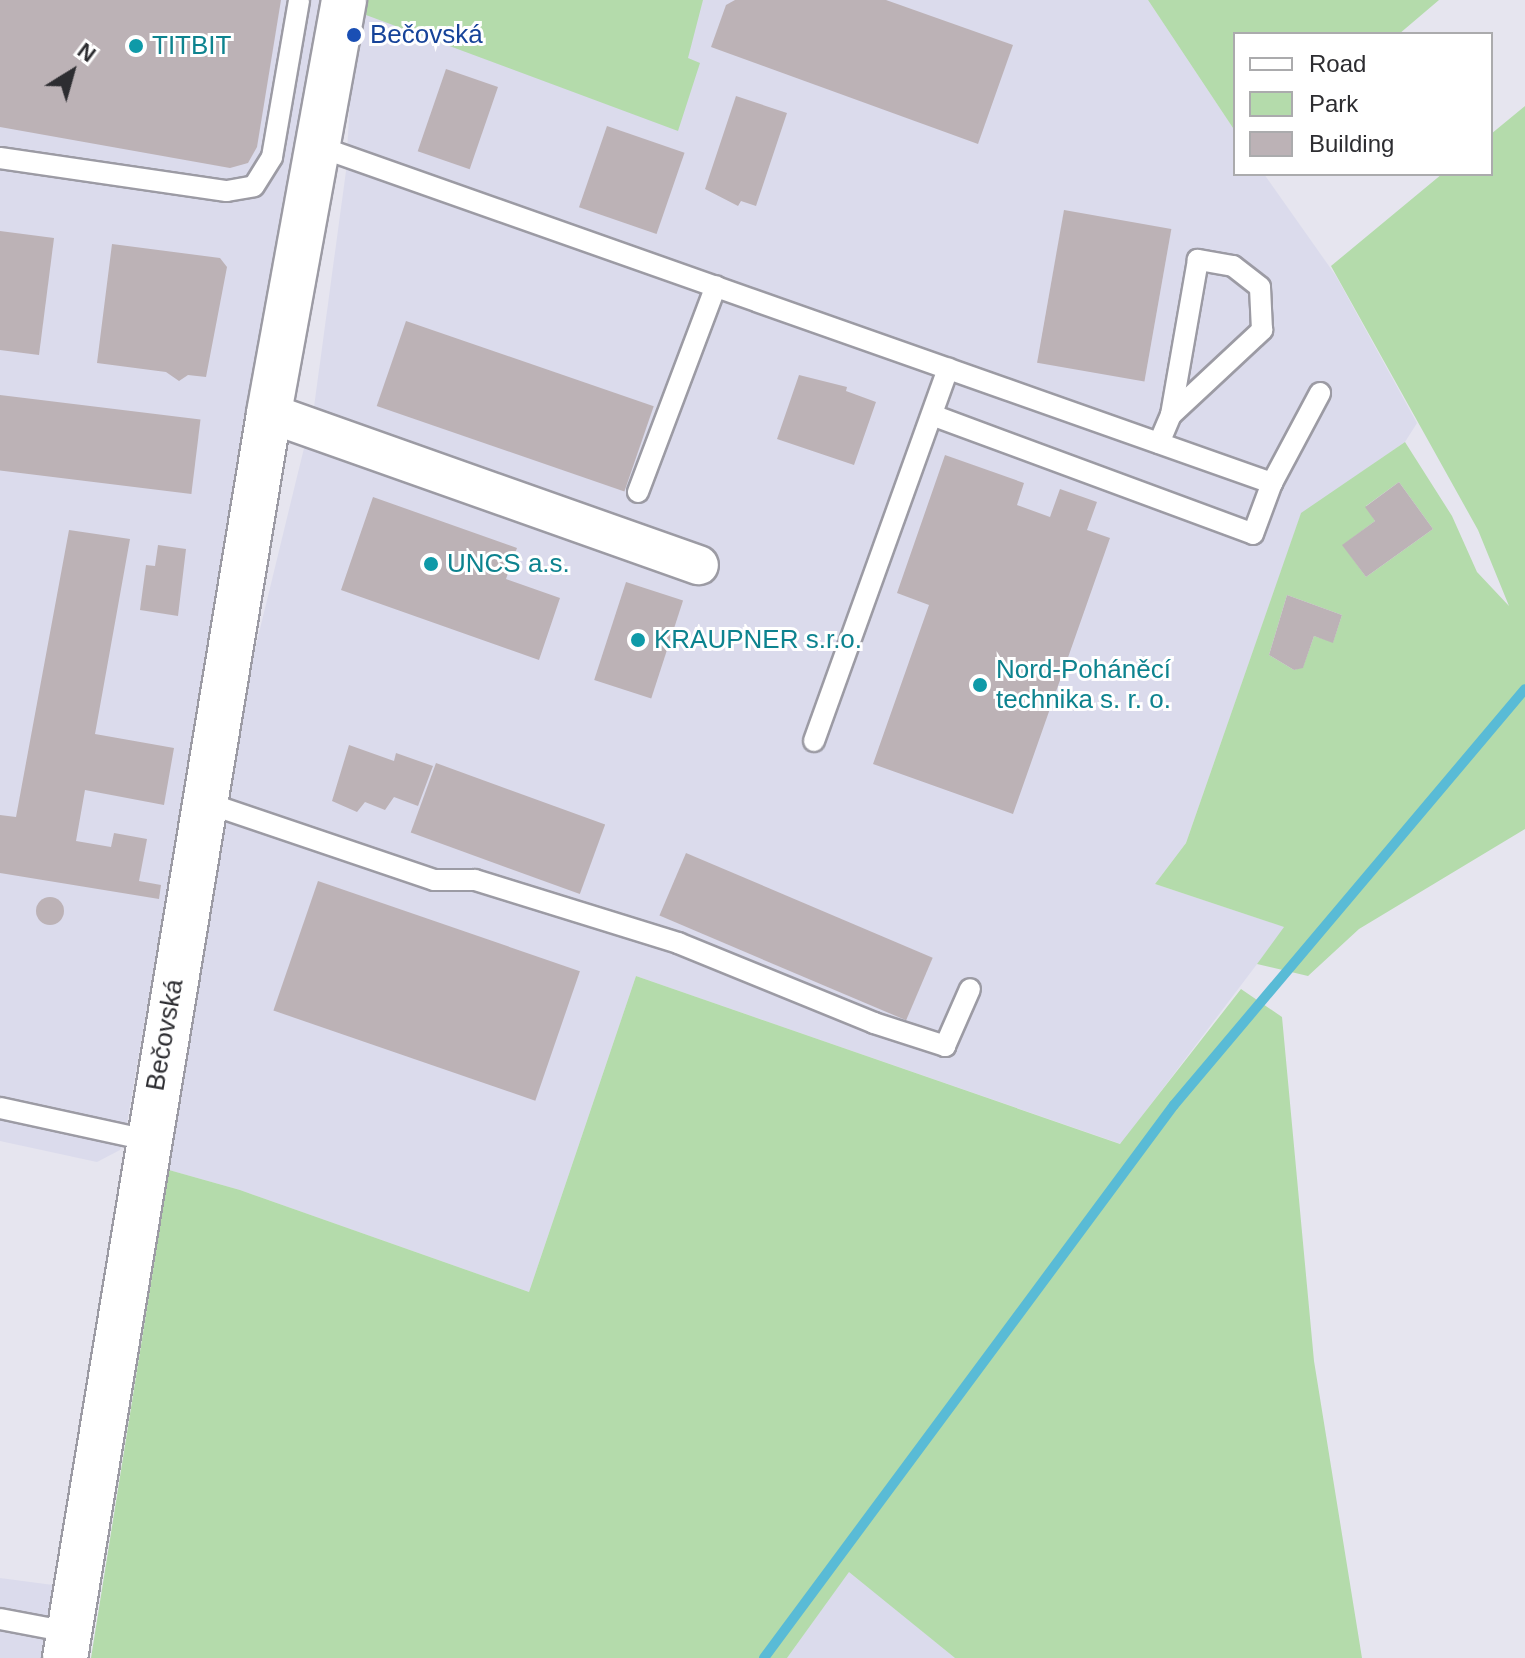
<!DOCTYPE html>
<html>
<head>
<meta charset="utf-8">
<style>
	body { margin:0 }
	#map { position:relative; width:1525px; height:1658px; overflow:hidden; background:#e6e5ef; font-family:Helvetica,sans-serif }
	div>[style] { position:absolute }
	.built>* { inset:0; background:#dbdbec }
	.green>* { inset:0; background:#b4dbab }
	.stream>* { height:10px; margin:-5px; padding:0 5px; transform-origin:5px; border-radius:5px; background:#59bbd6 }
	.building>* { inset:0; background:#bcb2b6; transform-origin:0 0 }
	.round { border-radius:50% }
	.roads { filter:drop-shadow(2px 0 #9c9ba4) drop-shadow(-2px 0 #9c9ba4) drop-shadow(0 2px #9c9ba4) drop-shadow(0 -2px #9c9ba4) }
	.lane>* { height:20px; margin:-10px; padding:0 10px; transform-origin:10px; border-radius:10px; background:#fff }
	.street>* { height:38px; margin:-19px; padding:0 19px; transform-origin:19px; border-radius:19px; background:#fff }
	.secondary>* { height:44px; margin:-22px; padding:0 22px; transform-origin:22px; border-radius:22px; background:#fff }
	.dots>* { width:22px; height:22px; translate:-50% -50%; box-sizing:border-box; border:4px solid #fff; border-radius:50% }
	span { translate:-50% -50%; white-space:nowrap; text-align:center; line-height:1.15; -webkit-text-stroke:6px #fff; paint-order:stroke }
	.transit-label { font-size:26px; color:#164399 }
	.left { translate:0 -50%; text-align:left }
	.culture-label { font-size:26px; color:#0d838f }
	.street-label { font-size:26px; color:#2d2d31 }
	.legend { position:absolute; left:1233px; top:32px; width:260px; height:144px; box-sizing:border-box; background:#fff; border:2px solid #ababad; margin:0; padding:10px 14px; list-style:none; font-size:24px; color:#2d2d31 }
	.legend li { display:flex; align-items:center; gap:16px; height:40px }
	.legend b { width:40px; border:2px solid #ababad }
	.north { position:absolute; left:32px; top:32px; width:80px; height:80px; -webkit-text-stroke:6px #fff; paint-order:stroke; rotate:37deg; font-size:22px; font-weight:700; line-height:32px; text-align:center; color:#2d2d31 }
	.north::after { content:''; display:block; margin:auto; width:28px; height:36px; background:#2d2d31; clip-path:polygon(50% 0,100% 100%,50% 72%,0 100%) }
</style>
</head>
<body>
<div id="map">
	<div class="built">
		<div style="clip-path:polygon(0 0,320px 0,125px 1135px,120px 1150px,97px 1162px,0 1141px)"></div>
		<div style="clip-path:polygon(368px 0,1148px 0,1235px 131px,1235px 174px,1264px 174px,1336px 276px,1417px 423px,1405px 442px,1301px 514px,1186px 843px,1155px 884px,1285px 927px,1121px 1144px,636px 976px,529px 1292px,240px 1190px,169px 1170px,221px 789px,314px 407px,346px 171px,350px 99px)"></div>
		<div style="clip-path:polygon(849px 1571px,955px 1658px,787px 1658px)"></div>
		<div style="clip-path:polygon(0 1578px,53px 1585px,42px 1658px,0 1658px)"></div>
	</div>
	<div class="green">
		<div style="clip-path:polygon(368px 0,703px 0,688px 58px,700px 63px,678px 131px,366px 15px)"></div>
		<div style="clip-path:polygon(1148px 0,1439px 0,1399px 34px,1235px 34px,1235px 131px)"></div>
		<div style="clip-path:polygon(evenodd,1525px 106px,1525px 829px,1359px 929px,1308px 976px,1257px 964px,1284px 927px,1155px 884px,1186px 843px,1301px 513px,1405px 442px,1452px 516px,1477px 572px,1509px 606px,1478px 530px,1331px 266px,1442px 174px,1491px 174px,1491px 134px,1525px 106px,1399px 482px,1433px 529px,1366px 577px,1343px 545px,1375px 521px,1366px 506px,1399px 482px,1525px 106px,1287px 595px,1342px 615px,1333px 642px,1314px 636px,1303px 667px,1294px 670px,1269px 655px,1287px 595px)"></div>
		<div style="clip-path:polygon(636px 976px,1120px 1144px,1241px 989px,1282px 1017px,1314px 1361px,1362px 1658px,955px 1658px,849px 1572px,787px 1658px,91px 1658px,169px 1170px,240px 1190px,529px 1292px)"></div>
	</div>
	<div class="stream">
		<div style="left:764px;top:1658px;width:688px;rotate:-53.45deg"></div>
		<div style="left:1174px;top:1105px;width:544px;rotate:-49.84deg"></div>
	</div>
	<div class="building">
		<div style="clip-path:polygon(0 0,281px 0,257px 147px,248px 163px,230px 168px,0 127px)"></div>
		<div style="clip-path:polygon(735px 0,886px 0,1013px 45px,978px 144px,711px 47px,726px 5px)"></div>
		<div style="left:446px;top:69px;width:55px;height:87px;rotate:19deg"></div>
		<div style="clip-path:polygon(736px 96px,787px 113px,756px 206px,741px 201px,738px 206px,705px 189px)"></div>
		<div style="left:607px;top:126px;width:82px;height:86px;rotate:19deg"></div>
		<div style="left:1064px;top:210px;width:109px;height:155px;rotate:10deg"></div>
		<div style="clip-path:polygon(0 231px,54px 238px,39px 355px,0 350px)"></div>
		<div style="clip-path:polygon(112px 244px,220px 258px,227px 267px,206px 377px,188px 375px,179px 381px,166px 372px,97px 363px)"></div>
		<div style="left:406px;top:321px;width:262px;height:90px;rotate:19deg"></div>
		<div style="clip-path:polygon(799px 375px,847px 387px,846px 391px,876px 402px,854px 465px,777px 439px)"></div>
		<div style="left:0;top:395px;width:202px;height:75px;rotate:7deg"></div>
		<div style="clip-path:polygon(945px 455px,1024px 483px,1017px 505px,1050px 517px,1060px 489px,1097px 502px,1087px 530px,1110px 538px,1013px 814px,873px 764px,929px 605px,897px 593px)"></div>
		<div style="clip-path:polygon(1399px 482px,1433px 529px,1366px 577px,1342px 545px,1375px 521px,1365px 507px)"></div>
		<div style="clip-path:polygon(373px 497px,517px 548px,506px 579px,560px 598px,539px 660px,341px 590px)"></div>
		<div style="clip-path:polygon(69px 530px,130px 539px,95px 734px,174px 748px,164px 805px,85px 790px,76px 841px,111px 847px,114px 833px,147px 839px,139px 881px,161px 885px,159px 899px,0 873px,0 815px,16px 817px)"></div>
		<div style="clip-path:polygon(158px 545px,186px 549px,178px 616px,140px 610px,146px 565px,155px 566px)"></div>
		<div style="left:626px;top:582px;width:60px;height:103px;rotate:18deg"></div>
		<div style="clip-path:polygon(1287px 595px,1342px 615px,1333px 643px,1314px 636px,1303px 668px,1294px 670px,1269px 655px)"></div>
		<div style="clip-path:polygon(349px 745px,394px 761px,396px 753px,433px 766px,418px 806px,394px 797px,385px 810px,365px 802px,357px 812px,332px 801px)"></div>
		<div style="left:436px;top:763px;width:180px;height:74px;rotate:20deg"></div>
		<div style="left:686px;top:853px;width:268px;height:68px;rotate:23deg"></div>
		<div style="left:318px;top:881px;width:277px;height:137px;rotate:19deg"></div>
		<div class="round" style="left:36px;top:897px;width:28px;height:28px"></div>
	</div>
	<div class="roads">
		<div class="lane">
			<div style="left:317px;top:146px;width:1013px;rotate:19.44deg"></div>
			<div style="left:1272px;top:483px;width:102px;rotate:-61.9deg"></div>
			<div style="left:0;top:158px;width:229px;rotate:8.3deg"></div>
			<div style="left:227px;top:191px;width:27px;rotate:-10deg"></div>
			<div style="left:254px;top:186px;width:34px;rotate:-58deg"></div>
			<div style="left:272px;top:157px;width:159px;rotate:-80.2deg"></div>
			<div style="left:932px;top:415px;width:342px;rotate:20.3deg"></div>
			<div style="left:1253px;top:534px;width:54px;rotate:-69.6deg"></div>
			<div style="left:1159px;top:443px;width:30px;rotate:-67deg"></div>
			<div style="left:1171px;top:415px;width:125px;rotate:-43deg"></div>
			<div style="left:1262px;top:330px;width:43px;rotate:-92.7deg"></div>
			<div style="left:1260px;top:287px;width:34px;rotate:-142deg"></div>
			<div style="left:1233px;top:266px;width:36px;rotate:-170deg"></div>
			<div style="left:1198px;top:260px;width:157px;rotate:99.9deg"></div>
			<div style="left:638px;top:492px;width:220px;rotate:-69.3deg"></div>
			<div style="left:814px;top:741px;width:396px;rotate:-70.2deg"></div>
			<div style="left:204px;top:802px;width:243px;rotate:18.7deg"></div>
			<div style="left:434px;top:880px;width:41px"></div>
			<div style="left:475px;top:880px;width:213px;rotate:17.2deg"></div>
			<div style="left:678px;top:943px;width:212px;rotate:22.2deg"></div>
			<div style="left:874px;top:1023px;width:75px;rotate:17.9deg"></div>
			<div style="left:945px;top:1046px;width:62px;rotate:-66.3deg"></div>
			<div style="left:0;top:1108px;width:150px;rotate:12.3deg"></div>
			<div style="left:0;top:1619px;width:70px;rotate:10.7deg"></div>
		</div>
		<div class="street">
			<div style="left:269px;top:413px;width:456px;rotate:19.5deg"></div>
		</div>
		<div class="secondary">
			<div style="left:65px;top:1658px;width:1262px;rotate:-80.69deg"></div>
			<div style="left:269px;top:413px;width:420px;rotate:-79.7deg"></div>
		</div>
	</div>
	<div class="dots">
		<div style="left:354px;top:35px;background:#1a4fb4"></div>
		<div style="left:136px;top:46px;background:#0f9aa8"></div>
		<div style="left:431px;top:564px;background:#0f9aa8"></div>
		<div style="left:638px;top:640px;background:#0f9aa8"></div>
		<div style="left:980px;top:685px;background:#0f9aa8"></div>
	</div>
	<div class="transit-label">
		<span class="left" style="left:370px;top:35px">Bečovská</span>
	</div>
	<div class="culture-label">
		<span class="left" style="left:152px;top:46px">TITBIT</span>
		<span class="left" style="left:447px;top:564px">UNCS a.s.</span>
		<span class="left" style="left:654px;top:640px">KRAUPNER s.r.o.</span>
		<span class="left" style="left:996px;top:685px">Nord-Poháněcí<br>technika s. r. o.</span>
	</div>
	<div class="street-label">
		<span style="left:165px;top:1035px;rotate:-80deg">Bečovská</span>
	</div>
	<ul class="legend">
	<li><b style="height:10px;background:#fff"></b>Road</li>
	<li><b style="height:22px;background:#b4dbab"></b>Park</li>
	<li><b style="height:22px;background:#bcb2b6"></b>Building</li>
	</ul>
	<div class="north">N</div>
</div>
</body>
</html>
